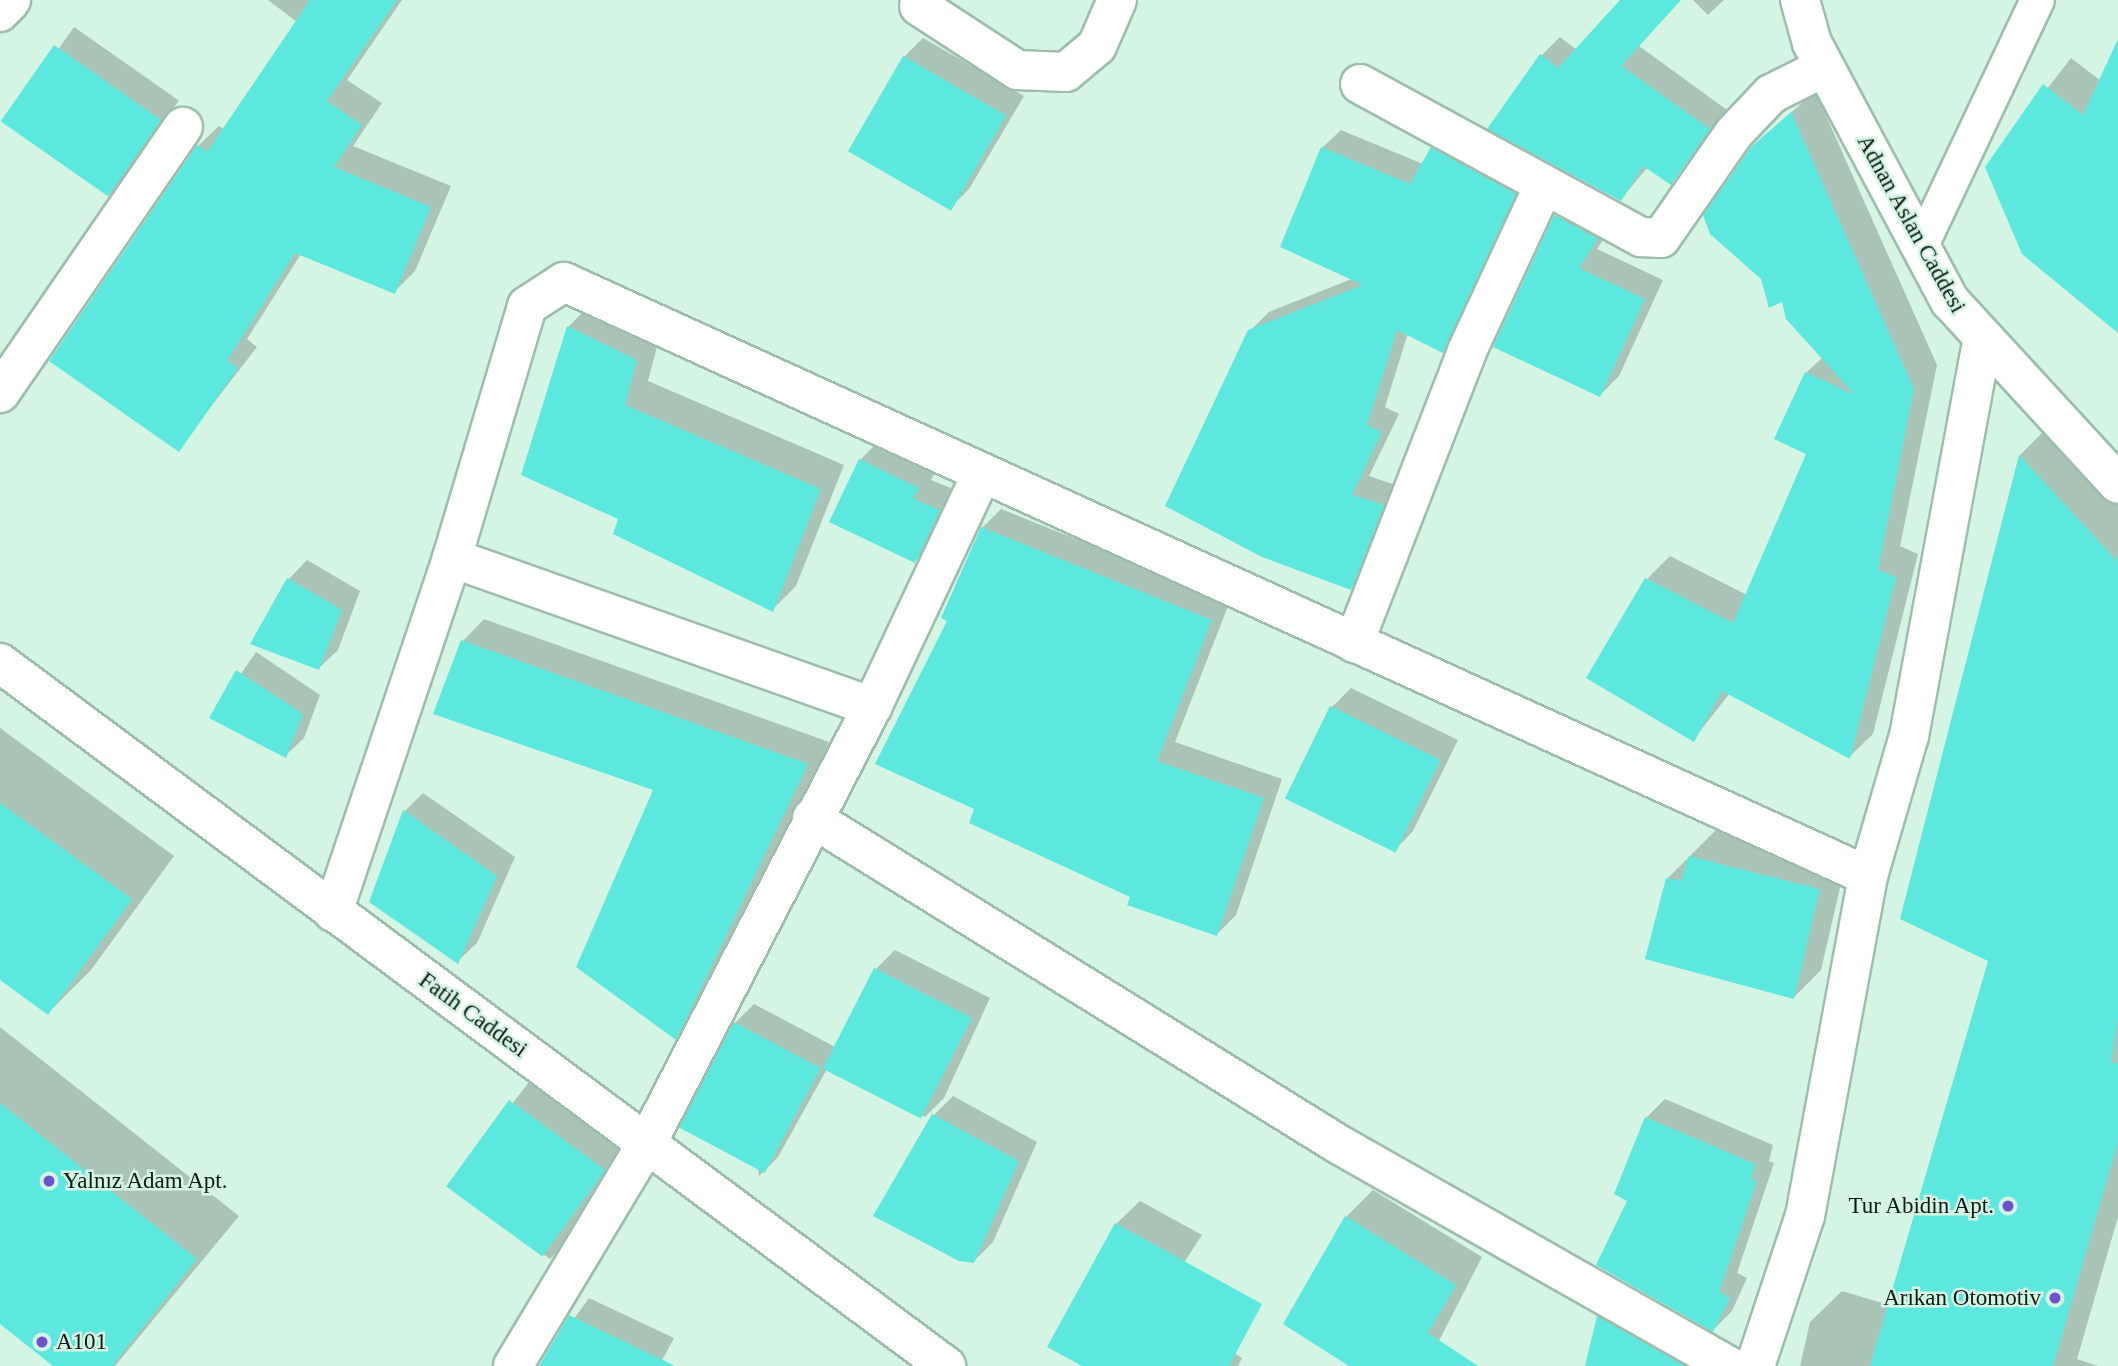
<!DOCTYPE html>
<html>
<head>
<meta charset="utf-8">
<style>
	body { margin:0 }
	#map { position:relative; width:2118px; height:1366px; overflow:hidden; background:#d4f5e4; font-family:Georgia,serif }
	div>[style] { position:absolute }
	.shadow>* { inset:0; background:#0003; transform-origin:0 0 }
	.building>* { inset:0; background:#5ce8de; transform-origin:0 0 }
	.roads { filter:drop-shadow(2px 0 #9ebdad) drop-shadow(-2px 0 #9ebdad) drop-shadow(0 2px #9ebdad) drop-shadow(0 -2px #9ebdad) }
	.service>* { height:33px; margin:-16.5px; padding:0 16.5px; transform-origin:16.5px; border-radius:16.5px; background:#fff }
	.minor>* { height:38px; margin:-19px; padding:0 19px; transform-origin:19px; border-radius:19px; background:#fff }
	.tertiary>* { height:38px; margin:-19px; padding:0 19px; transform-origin:19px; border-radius:19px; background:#fff }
	.dots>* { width:19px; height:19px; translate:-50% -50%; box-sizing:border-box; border:4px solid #d4f5e4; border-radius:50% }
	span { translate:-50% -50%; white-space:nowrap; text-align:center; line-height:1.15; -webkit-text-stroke:5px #d4f5e4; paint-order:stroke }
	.street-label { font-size:23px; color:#0e1a14 }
	.poi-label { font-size:23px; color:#0e1a14 }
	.left { translate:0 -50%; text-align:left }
	.right { translate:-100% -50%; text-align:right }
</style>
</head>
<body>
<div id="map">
	<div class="shadow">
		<div style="clip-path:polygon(268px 0,402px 0,347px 80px,382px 103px,353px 146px,451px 186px,415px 271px,394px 292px,301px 254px,247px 339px,257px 347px,178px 449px,198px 146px,219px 126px,224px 129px,297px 22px)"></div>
		<div style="clip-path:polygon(1622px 0,1668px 0,1639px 46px,1727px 110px,1671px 183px,1648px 167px,1621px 199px,1541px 56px,1560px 37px,1577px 50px)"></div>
		<div style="clip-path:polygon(1693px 0,1724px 0,1708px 15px)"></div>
		<div style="left:74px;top:27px;width:128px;height:117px;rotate:35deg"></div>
		<div style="clip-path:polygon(923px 38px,1024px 96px,969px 189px,950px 208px,850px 150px,904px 57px)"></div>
		<div style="clip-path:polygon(2118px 44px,2118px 331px,2024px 253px,1987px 167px,2071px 58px,2101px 81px)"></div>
		<div style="clip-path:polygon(1815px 91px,1937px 365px,1900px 546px,1918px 554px,1873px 734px,1850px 756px,1730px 693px,1693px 740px,1588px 677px,1647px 579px,1670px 556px,1747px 595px,1809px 453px,1806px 373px,1823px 357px,1752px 148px)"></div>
		<div style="clip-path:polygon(1341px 130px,1423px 164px,1451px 130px,1533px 175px,1461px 332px,1443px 350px,1408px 333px,1385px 407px,1399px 414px,1369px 476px,1401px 487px,1369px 569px,1351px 588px,1250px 331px,1269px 312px,1354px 278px,1322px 148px)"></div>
		<div style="clip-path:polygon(1575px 197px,1616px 219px,1597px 249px,1663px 280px,1619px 376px,1600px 395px,1495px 346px,1556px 216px)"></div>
		<div style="clip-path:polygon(593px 302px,660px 335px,648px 381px,844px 465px,796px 586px,772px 610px,620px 518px,524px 474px,569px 326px)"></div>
		<div style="clip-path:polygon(2051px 424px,2118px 496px,2118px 1217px,2077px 1359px,2098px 1366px,1800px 1366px,1810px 1322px,1842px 1291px,1889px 1305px,1990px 960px,1902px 918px,2020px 455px)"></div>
		<div style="clip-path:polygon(879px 441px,937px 468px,931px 480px,958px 491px,934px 542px,915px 561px,860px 460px)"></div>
		<div style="clip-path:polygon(1001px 509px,1230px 601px,1175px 742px,1282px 779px,1236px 915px,1217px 934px,1132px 896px,977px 808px,950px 620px,982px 528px)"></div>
		<div style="clip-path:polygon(307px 560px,360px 591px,338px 650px,319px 668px,289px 579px)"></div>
		<div style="clip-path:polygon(484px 619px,829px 742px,794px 825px,696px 1015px,674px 1036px,656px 789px,463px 641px)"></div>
		<div style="clip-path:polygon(256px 652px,320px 695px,304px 738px,285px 756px,211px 717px)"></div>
		<div style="clip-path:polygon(1351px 688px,1458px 740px,1413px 831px,1395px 850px,1332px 707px)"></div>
		<div style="clip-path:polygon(0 728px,174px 856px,91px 970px,48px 1013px,0 977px)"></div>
		<div style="clip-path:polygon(423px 793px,515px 857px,477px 943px,458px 961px,405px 811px)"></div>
		<div style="clip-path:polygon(1717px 829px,1846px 862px,1821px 970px,1793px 998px,1667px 879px)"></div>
		<div style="clip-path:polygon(895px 950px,990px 998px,944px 1098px,925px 1117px,827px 1069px,778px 1157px,759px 1176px,735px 1023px,754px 1004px,839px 1049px,876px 969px)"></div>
		<div style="clip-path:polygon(0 1027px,239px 1216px,115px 1366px,55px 1366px,0 1323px)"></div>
		<div style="clip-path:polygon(529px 1082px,622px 1151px,569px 1240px,550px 1259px,449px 1186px)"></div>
		<div style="clip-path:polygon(953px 1096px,1037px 1142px,993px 1242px,974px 1261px,876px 1215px,934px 1115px)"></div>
		<div style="clip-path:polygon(1665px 1099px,1773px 1145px,1769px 1161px,1774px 1163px,1737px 1273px,1747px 1278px,1732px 1311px,1713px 1330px,1646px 1118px)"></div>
		<div style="clip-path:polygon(1373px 1190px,1482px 1257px,1426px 1366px,1352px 1366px,1346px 1217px)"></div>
		<div style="clip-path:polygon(1140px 1201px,1202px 1235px,1158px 1302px,1242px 1358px,1238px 1366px,1086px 1366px,1116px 1224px)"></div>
		<div style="clip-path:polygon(1622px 1293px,1723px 1366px,1586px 1366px,1598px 1317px)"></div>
		<div style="clip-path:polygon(589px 1298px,674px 1338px,659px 1366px,540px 1366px)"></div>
	</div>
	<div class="building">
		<div style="clip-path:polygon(310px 0,397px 0,327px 101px,362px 125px,334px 167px,431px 207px,395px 294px,295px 253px,227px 361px,238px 368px,179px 452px,49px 361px,197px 145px,207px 152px)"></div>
		<div style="clip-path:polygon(1620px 0,1681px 0,1621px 66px,1710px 129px,1671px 185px,1643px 166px,1621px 201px,1487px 129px,1540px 54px,1558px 68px)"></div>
		<div style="clip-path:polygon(2118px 39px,2118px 333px,2022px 254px,1985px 167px,2043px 84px,2083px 115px)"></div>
		<div style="left:54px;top:45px;width:131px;height:93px;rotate:35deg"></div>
		<div style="left:903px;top:56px;width:119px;height:110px;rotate:30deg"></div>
		<div style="clip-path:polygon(1791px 112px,1914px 389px,1878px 570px,1896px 577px,1850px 759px,1722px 691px,1694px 742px,1586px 678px,1645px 578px,1733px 623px,1806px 454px,1774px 439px,1805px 372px,1855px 395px,1786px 319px,1782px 302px,1769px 308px,1761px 279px,1710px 234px,1703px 215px,1751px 147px)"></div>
		<div style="clip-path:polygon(1321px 147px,1410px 184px,1431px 147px,1516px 194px,1443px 353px,1397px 330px,1367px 425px,1382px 432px,1352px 495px,1384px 505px,1351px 590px,1262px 557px,1165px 506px,1248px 330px,1363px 285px,1280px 247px)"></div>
		<div style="clip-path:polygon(1554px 215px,1598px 239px,1579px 268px,1645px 299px,1600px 397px,1493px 347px)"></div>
		<div style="clip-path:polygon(567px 326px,637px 360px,625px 405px,821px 489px,773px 612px,613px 534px,618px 519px,521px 475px)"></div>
		<div style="clip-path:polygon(2019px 455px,2118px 562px,2118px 1019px,2111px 1062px,2118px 1064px,2118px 1142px,2053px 1366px,1870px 1366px,1988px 961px,1900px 919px)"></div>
		<div style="clip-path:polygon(859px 459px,919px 488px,913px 499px,940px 510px,915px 563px,829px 522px)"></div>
		<div style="clip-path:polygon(981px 527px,1212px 620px,1157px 761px,1264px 798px,1217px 936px,1127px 905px,1130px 897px,969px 823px,974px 809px,875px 764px,947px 621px,941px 618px)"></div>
		<div style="clip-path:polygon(287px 578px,342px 610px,319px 670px,250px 644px)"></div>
		<div style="clip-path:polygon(461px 640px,808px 764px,676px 1040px,576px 967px,653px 790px,433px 714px)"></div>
		<div style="clip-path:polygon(236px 670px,303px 714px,286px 758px,209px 718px)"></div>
		<div style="left:1330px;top:706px;width:123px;height:103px;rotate:26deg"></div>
		<div style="clip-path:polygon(0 803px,132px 899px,48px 1015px,0 980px)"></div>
		<div style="clip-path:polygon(403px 810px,497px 876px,458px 964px,369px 902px)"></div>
		<div style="clip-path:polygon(1689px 856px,1820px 889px,1794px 999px,1645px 959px,1666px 878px,1681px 881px)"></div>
		<div style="left:874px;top:968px;width:110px;height:113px;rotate:27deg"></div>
		<div style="left:734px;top:1022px;width:98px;height:119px;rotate:28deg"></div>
		<div style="left:509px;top:1100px;width:119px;height:107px;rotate:36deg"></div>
		<div style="clip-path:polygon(0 1103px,197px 1259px,112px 1366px,53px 1366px,0 1324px)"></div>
		<div style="clip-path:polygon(932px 1114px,1019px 1161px,974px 1263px,959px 1261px,873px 1216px)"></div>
		<div style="clip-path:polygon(1645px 1117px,1755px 1164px,1751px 1180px,1757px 1181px,1719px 1292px,1730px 1298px,1713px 1332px,1596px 1265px,1627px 1201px,1614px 1194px)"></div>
		<div style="clip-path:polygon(1345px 1216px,1456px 1285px,1428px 1333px,1478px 1366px,1349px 1366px,1283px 1324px)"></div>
		<div style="clip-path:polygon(1115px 1223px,1262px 1304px,1229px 1366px,1082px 1366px,1047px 1347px)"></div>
		<div style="clip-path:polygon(569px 1315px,675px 1366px,539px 1366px)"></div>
		<div style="clip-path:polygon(1597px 1316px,1685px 1366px,1585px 1366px)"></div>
	</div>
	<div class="roads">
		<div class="service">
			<div style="left:1920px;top:247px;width:273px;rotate:-64.7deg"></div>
		</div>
		<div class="minor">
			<div style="left:919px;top:6px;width:117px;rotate:33.1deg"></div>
			<div style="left:1017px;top:70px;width:49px;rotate:2.3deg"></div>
			<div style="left:1066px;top:72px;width:40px;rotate:-40deg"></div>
			<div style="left:1097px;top:46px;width:50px;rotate:-66.5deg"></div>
			<div style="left:1360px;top:84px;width:320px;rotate:28.6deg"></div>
			<div style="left:1641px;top:237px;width:20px;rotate:3deg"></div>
			<div style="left:1661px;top:238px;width:128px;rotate:-55.2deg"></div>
			<div style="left:1734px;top:133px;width:54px;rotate:-46.5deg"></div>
			<div style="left:1771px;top:94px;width:60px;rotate:-26.6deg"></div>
			<div style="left:0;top:393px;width:323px;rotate:-55.5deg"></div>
			<div style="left:452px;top:558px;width:446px;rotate:19.5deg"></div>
			<div style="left:1354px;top:643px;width:313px;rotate:-68.8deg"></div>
			<div style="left:1467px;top:351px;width:183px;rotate:-65.1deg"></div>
			<div style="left:812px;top:818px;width:619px;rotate:31.79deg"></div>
			<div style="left:1338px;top:1144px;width:450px;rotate:29.6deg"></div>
			<div style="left:333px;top:912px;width:373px;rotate:-71.4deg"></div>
			<div style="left:452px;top:558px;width:263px;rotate:-73.4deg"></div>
			<div style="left:527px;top:306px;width:44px;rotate:-33deg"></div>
			<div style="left:564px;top:282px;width:1433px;rotate:24.49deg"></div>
			<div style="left:513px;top:1366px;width:260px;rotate:-59deg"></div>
			<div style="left:647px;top:1143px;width:491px;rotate:-62.7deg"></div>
			<div style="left:872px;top:707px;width:256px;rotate:-64.8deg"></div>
			<div style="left:1755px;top:1366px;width:158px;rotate:-71.6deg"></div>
			<div style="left:1805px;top:1216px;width:346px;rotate:-79.5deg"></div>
			<div style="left:1868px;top:876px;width:146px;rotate:-73.7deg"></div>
			<div style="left:1909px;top:736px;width:401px;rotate:-79.5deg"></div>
		</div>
		<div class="tertiary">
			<div style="left:1800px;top:0;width:45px;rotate:74.4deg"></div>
			<div style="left:1812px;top:43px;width:293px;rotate:61.9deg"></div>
			<div style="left:1950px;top:301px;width:248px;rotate:47.4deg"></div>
			<div style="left:0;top:12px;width:16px;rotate:-47deg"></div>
			<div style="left:0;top:663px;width:1179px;rotate:36.62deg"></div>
		</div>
	</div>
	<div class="dots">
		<div style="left:49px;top:1181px;background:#6e52cc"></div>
		<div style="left:2008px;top:1206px;background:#6e52cc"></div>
		<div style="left:2055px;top:1298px;background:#6e52cc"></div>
		<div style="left:42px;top:1342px;background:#6e52cc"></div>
	</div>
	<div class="street-label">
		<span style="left:1911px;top:224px;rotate:61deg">Adnan Aslan Caddesi</span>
		<span style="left:473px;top:1015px;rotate:36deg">Fatih Caddesi</span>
	</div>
	<div class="poi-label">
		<span class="left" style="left:63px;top:1181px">Yalnız Adam Apt.</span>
		<span class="right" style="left:1994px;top:1206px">Tur Abidin Apt.</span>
		<span class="right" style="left:2041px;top:1298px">Arıkan Otomotiv</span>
		<span class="left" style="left:56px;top:1342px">A101</span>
	</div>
</div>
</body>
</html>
